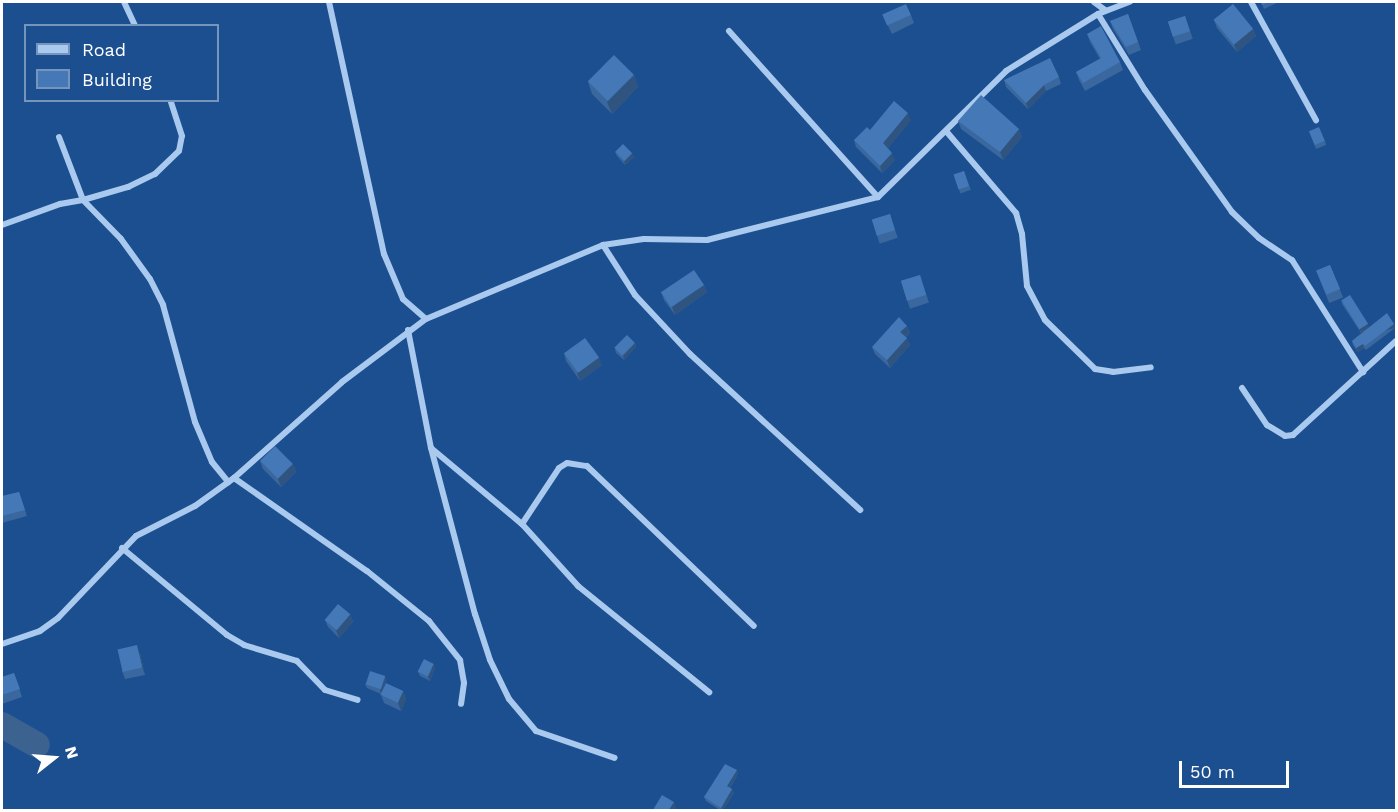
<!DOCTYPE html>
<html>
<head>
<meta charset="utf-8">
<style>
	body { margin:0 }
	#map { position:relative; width:1398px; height:812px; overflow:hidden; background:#1b4f8f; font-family:"Work Sans",sans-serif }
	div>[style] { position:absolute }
	.river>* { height:26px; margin:-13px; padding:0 13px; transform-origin:13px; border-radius:13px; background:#3c6290 }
	.minor>* { height:6px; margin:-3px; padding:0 3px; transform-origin:3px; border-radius:3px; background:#a9c9ee }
	.wall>* { inset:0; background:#3a679d; transform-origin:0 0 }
	.shaded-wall>* { inset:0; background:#305480; transform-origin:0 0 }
	.building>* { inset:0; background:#4478b7; transform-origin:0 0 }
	span { translate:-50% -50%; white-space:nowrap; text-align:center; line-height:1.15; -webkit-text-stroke:4.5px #1b4f8f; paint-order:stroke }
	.frame { position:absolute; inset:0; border:3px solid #fff; pointer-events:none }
	.legend { position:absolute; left:24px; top:24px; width:195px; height:78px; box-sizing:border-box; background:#1b4f8f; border:2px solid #7695bc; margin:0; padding:8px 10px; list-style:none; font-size:18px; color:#fff }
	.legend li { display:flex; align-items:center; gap:12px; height:30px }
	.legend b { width:30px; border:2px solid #7695bc }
	.north { position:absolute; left:24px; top:728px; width:60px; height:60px; -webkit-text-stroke:4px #1b4f8f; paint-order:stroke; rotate:73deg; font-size:16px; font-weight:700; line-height:24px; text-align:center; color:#fff }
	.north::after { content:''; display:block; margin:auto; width:21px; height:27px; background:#fff; clip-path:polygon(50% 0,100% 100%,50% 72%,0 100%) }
	.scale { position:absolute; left:1179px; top:761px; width:110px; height:27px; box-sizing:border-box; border:3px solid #fff; border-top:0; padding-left:8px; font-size:18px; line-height:21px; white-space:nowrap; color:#fff; -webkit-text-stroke:4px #1b4f8f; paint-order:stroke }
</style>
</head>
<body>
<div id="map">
	<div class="river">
		<div style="left:2px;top:725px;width:40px;rotate:29.7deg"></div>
	</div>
	<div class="minor">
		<div style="left:124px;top:2px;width:26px;rotate:65deg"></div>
		<div style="left:329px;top:2px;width:258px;rotate:77.7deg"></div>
		<div style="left:384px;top:254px;width:49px;rotate:67.1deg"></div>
		<div style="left:403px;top:299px;width:30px;rotate:41deg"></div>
		<div style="left:1094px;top:2px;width:14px;rotate:36deg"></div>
		<div style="left:1251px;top:2px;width:135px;rotate:61.2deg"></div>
		<div style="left:1098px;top:14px;width:89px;rotate:58.3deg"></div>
		<div style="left:1145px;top:90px;width:150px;rotate:54.5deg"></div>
		<div style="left:1232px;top:212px;width:37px;rotate:44deg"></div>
		<div style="left:1259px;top:238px;width:40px;rotate:34deg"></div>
		<div style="left:1292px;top:260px;width:133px;rotate:57.6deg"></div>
		<div style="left:729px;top:31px;width:223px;rotate:48.1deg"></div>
		<div style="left:946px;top:131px;width:108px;rotate:49.5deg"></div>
		<div style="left:1016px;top:213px;width:22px;rotate:74deg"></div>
		<div style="left:1022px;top:234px;width:52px;rotate:84.5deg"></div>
		<div style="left:1027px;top:286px;width:38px;rotate:62deg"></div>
		<div style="left:1045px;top:320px;width:70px;rotate:44.4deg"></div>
		<div style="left:1095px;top:369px;width:18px;rotate:9deg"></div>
		<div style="left:1113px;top:372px;width:38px;rotate:-7deg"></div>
		<div style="left:59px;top:137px;width:67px;rotate:69.1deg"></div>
		<div style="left:83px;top:200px;width:47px;rotate:-16.1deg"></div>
		<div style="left:128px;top:187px;width:30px;rotate:-26deg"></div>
		<div style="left:155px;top:174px;width:33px;rotate:-44deg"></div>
		<div style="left:179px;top:151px;width:15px;rotate:-79deg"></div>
		<div style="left:182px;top:136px;width:38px;rotate:-108deg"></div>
		<div style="left:2px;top:225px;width:62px;rotate:-19.9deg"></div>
		<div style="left:60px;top:204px;width:23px;rotate:-10deg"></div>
		<div style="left:83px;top:200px;width:54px;rotate:45.7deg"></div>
		<div style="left:121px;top:239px;width:49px;rotate:54.1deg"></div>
		<div style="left:150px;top:279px;width:29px;rotate:63deg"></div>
		<div style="left:163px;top:305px;width:121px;rotate:74.7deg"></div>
		<div style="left:195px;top:422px;width:43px;rotate:67deg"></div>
		<div style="left:212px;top:462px;width:26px;rotate:51deg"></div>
		<div style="left:603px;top:245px;width:59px;rotate:57.4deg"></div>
		<div style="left:635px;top:295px;width:81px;rotate:47deg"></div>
		<div style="left:690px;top:354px;width:231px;rotate:42.5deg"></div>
		<div style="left:408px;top:330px;width:120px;rotate:79deg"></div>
		<div style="left:431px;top:448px;width:119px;rotate:39.9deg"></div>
		<div style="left:522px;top:524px;width:84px;rotate:47.9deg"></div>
		<div style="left:578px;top:586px;width:169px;rotate:39deg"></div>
		<div style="left:1242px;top:388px;width:45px;rotate:56deg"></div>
		<div style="left:1267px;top:425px;width:21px;rotate:31deg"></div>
		<div style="left:1285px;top:436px;width:8px;rotate:-7deg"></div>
		<div style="left:1293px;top:435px;width:139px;rotate:-42.4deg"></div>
		<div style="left:431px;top:448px;width:172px;rotate:75.2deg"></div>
		<div style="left:475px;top:614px;width:48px;rotate:71.9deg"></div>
		<div style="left:490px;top:660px;width:43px;rotate:64deg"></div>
		<div style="left:509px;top:699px;width:42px;rotate:49.8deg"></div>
		<div style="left:536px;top:731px;width:83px;rotate:18.9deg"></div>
		<div style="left:234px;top:478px;width:162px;rotate:35deg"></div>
		<div style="left:367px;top:571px;width:80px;rotate:38.9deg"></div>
		<div style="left:429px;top:621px;width:50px;rotate:51.5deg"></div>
		<div style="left:460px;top:660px;width:23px;rotate:80deg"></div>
		<div style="left:464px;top:683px;width:21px;rotate:98deg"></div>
		<div style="left:522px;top:524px;width:67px;rotate:-56.5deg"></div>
		<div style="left:559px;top:468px;width:9px;rotate:-32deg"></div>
		<div style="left:567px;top:463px;width:20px;rotate:9deg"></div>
		<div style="left:587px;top:466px;width:231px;rotate:43.8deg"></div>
		<div style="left:122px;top:548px;width:136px;rotate:39.6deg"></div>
		<div style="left:227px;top:635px;width:20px;rotate:30deg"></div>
		<div style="left:244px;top:645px;width:55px;rotate:16.8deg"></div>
		<div style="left:297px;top:661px;width:40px;rotate:46deg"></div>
		<div style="left:325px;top:690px;width:34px;rotate:17deg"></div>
		<div style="left:2px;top:644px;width:40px;rotate:-18.9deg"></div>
		<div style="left:40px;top:631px;width:22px;rotate:-36deg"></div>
		<div style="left:58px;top:618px;width:113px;rotate:-46.4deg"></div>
		<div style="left:136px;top:536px;width:66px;rotate:-27deg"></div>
		<div style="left:195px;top:506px;width:48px;rotate:-35.7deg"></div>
		<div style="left:234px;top:478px;width:144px;rotate:-41.6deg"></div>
		<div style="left:342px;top:382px;width:105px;rotate:-36.9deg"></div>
		<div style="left:426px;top:319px;width:192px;rotate:-22.7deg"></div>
		<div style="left:603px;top:245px;width:41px;rotate:-8.3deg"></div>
		<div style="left:644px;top:239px;width:63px;rotate:0.9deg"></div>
		<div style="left:707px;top:240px;width:176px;rotate:-14.1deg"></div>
		<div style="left:878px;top:197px;width:180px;rotate:-44.5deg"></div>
		<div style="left:1006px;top:71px;width:108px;rotate:-31.8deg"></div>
		<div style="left:1098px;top:14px;width:34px;rotate:-21deg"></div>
	</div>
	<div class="wall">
		<div style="clip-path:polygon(1261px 2px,1277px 2px,1277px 3px,1264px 9px)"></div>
		<div style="clip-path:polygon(1128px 14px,1141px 50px,1129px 55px,1113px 29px,1110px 21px)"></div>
		<div style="clip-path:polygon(911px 15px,914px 23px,892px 34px,883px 16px)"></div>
		<div style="left:1185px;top:16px;width:24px;height:18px;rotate:71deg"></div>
		<div style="clip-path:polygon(1214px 20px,1253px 29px,1256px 36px,1237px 52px,1217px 28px)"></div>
		<div style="clip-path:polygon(1087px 34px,1120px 62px,1123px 70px,1085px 91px,1079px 80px,1076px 72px,1100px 59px,1090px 42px)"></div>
		<div style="clip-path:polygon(634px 75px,638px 87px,612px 114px,592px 94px,588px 82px)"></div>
		<div style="clip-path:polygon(1059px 77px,1061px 84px,1046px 91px,1028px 109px,1006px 87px,1004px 80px)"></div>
		<div style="clip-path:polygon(911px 120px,888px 148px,895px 160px,882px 173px,856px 147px,854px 140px,870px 130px)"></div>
		<div style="clip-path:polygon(958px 121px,1019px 129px,1022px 137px,1003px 160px,961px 129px)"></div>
		<div style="clip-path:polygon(1309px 131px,1325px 141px,1326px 145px,1316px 149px)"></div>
		<div style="clip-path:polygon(615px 152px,634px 157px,625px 165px,617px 156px)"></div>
		<div style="left:964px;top:171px;width:20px;height:11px;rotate:70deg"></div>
		<div style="left:890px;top:214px;width:25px;height:19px;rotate:72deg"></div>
		<div style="left:1330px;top:265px;width:35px;height:15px;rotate:68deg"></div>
		<div style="left:920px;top:275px;width:29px;height:20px;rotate:72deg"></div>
		<div style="clip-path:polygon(704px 285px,707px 292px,675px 315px,664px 300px,661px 292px)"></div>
		<div style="clip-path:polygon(1341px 300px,1369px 327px,1394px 324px,1395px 328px,1366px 350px,1364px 348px,1358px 352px,1353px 345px,1352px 341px,1365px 330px,1361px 333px,1342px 304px)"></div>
		<div style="clip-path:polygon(907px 326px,910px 333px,906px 337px,910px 345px,890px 368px,875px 354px,872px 347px)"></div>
		<div style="clip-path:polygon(635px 343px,636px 347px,624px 360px,616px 353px,615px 349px)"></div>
		<div style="clip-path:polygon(564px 353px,602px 365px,580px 381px,566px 361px)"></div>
		<div style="clip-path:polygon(260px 461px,293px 464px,296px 472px,281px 487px,263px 469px)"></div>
		<div style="clip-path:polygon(19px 492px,27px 516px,2px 523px,2px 496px)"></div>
		<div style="clip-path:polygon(350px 614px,353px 622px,339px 638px,328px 627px,325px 620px)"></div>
		<div style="clip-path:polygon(140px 653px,145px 675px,125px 679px,122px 671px)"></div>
		<div style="clip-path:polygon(435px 668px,430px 681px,420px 676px,418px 672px)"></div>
		<div style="clip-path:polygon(14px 673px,22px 697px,2px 704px,2px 677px)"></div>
		<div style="clip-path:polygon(385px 676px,386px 680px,382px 692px,403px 691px,406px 699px,401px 711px,384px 703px,381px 695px,381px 694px,367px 688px,365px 684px)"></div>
		<div style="clip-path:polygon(737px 770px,738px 774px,730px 788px,732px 789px,734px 793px,723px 810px,720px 810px,706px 801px,704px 797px)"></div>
	</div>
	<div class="shaded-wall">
		<div style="clip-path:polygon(1253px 29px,1256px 36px,1237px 52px,1234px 45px)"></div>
		<div style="clip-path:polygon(634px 75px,638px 87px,612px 114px,607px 102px)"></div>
		<div style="clip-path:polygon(1044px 85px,1046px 91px,1028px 109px,1026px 103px)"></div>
		<div style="clip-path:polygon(908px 113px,911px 120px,886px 151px,883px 143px)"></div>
		<div style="clip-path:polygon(1019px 129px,1022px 137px,1003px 160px,1000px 152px)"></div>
		<div style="clip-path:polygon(632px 153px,634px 157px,625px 165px,624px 161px)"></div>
		<div style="clip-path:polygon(892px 153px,895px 160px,882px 173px,880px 166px)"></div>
		<div style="clip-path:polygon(704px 285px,707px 292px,675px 315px,672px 307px)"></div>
		<div style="left:1368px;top:324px;width:4px;height:10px;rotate:63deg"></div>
		<div style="left:1394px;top:324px;width:4px;height:36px;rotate:76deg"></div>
		<div style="clip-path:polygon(907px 326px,910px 333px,903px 339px,900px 332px)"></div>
		<div style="clip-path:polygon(907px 338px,910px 345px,890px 368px,887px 360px)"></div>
		<div style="clip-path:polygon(635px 343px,636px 347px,624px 360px,623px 356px)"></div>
		<div style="clip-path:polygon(1363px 344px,1364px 348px,1358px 352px,1356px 348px)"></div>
		<div style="clip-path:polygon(599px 357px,602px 365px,580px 381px,577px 373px)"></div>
		<div style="clip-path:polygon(293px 464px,296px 472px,281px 487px,278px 479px)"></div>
		<div style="clip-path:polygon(350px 614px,353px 622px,339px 638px,336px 630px)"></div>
		<div style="clip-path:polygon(137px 645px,140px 653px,145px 675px,142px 667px)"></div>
		<div style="clip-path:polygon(434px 664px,435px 668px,430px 681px,428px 677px)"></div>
		<div style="clip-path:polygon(385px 676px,386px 680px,381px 694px,380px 690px)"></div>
		<div style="clip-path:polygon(403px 691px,406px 699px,401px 711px,398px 703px)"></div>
		<div style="clip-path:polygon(737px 770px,738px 774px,728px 790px,727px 786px)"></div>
		<div style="clip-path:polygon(732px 789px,734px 793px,723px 810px,722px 810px,721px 808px)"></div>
		<div style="clip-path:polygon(674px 802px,677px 810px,669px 810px)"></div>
	</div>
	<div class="building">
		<div style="clip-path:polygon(1261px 2px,1270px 2px,1262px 5px)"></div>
		<div style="left:906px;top:4px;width:12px;height:26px;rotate:66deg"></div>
		<div style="left:1233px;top:4px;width:32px;height:25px;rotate:51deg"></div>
		<div style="clip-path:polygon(1128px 14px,1138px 42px,1126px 47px,1110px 21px)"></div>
		<div style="left:1185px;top:16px;width:16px;height:18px;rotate:72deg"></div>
		<div style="clip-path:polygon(1101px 26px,1120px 62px,1083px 83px,1076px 72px,1101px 58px,1087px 34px)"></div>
		<div style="left:614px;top:55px;width:28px;height:37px;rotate:45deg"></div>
		<div style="clip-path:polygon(1050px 58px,1059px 77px,1044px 85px,1026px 103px,1004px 80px)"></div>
		<div style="clip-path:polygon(981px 95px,1019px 129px,1000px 152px,958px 121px)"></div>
		<div style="clip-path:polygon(894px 101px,908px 113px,883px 143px,892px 153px,880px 166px,854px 140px,867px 127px,870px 130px)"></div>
		<div style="left:1319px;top:127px;width:15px;height:11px;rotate:67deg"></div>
		<div style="left:623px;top:144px;width:13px;height:11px;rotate:45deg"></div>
		<div style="left:964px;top:171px;width:16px;height:11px;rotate:72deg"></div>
		<div style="left:890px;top:214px;width:17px;height:19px;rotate:73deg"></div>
		<div style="left:1330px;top:265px;width:26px;height:15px;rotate:67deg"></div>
		<div style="left:694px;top:270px;width:18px;height:40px;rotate:56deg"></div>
		<div style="left:920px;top:275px;width:21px;height:20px;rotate:73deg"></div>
		<div style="left:1350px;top:295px;width:34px;height:10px;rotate:58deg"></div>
		<div style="clip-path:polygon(1387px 313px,1394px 324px,1365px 346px,1363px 344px,1356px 348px,1352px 341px)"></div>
		<div style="clip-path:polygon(899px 317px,907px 326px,900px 332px,907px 338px,887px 360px,872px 347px)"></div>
		<div style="left:627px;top:335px;width:11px;height:18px;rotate:45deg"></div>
		<div style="left:585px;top:338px;width:24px;height:26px;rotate:54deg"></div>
		<div style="left:275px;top:446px;width:25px;height:21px;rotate:45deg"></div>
		<div style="clip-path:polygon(19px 492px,25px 510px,2px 516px,2px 496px)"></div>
		<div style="left:338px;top:604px;width:16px;height:21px;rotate:40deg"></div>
		<div style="left:137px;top:645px;width:23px;height:20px;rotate:77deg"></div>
		<div style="left:424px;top:659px;width:11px;height:14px;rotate:27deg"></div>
		<div style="left:370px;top:671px;width:16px;height:14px;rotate:18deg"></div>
		<div style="clip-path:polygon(14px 673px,20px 689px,2px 695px,2px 677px)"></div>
		<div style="left:386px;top:683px;width:19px;height:13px;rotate:25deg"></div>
		<div style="clip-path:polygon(725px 764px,737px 770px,727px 786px,732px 789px,721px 808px,704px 797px)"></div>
		<div style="clip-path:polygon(662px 795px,674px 802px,669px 810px,653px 810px)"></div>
	</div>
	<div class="frame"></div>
	<ul class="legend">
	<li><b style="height:8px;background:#a9c9ee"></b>Road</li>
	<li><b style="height:16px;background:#4478b7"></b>Building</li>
	</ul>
	<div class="north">N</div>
	<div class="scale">50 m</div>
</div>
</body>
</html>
